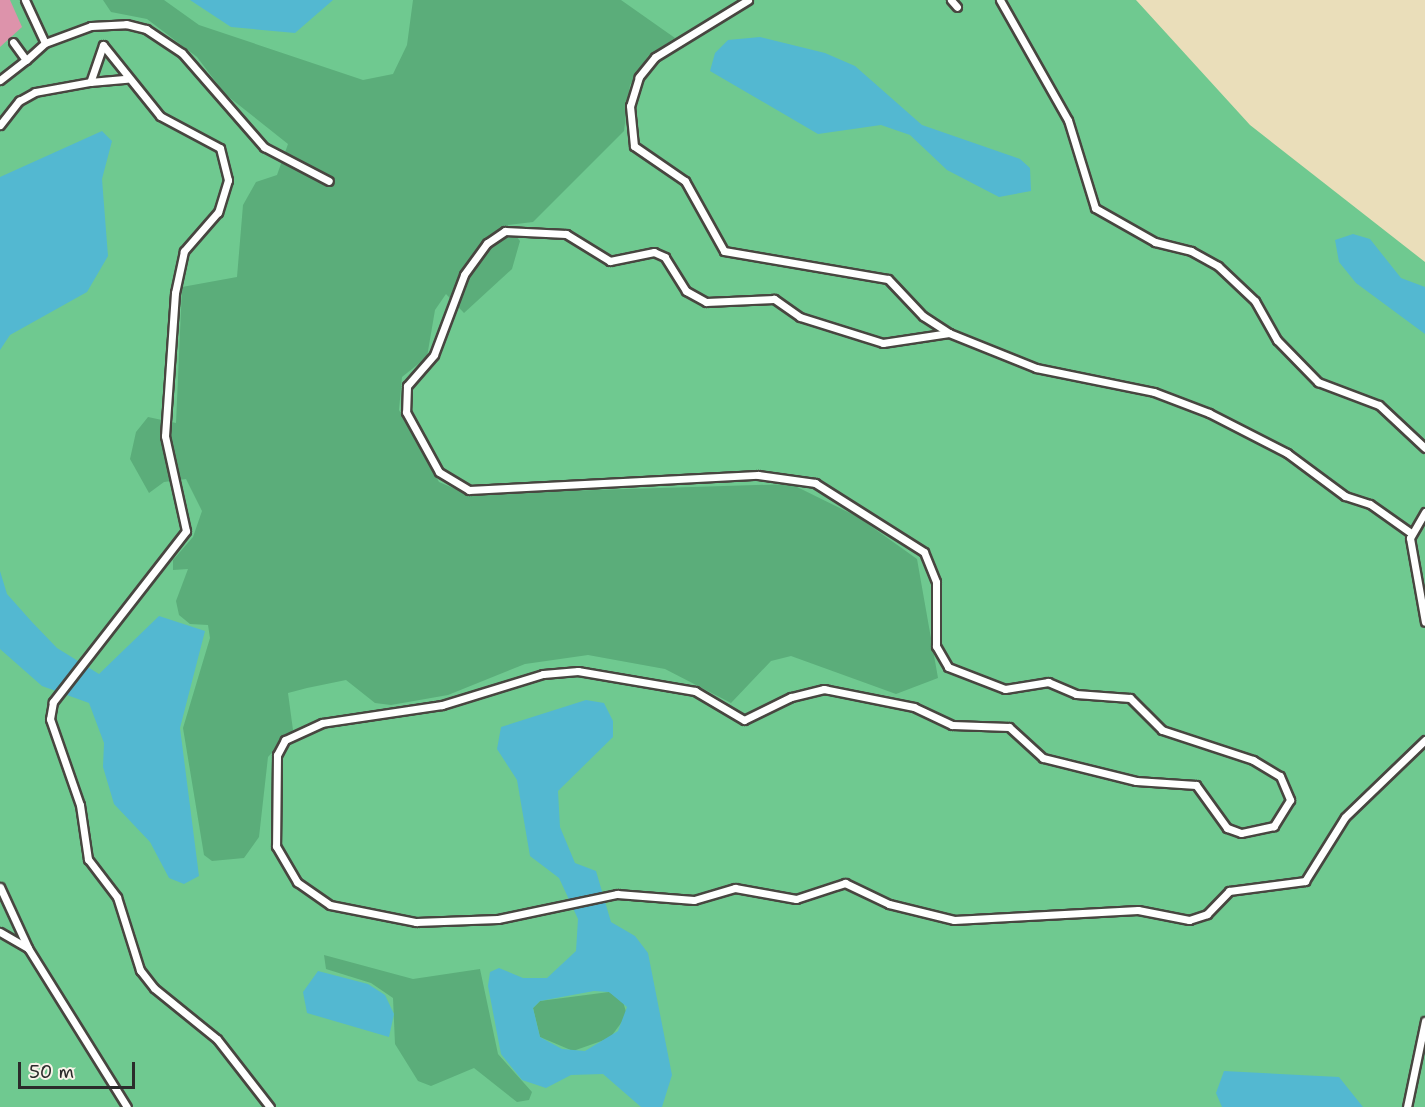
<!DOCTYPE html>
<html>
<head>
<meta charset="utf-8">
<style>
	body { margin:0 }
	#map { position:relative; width:1425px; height:1107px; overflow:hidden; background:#eadeba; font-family:"Shantell Sans",sans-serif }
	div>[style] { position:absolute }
	.green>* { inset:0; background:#6fc990 }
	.forest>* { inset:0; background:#5bad7a }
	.water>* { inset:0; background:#53b8d1 }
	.building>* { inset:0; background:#dd93ab }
	.roads { filter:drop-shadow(2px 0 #484640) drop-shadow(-2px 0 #484640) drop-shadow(0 2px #484640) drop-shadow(0 -2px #484640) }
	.service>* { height:7px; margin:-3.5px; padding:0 3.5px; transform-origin:3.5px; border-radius:3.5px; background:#fff }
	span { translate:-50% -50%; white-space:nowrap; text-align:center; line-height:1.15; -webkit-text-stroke:6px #f7f3e8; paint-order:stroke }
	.scale { position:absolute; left:18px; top:1062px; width:117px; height:27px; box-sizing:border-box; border:3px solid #2b2b2b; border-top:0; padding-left:8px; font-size:18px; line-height:21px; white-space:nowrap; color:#2b2b2b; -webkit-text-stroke:4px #f7f3e8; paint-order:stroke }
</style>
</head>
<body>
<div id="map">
	<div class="green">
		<div style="clip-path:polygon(0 0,1136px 0,1250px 125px,1425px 262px,1425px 1107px,0 1107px)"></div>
	</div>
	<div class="forest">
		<div style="clip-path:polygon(103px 0,164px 0,199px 25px,363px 80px,393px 74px,407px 45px,413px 0,621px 0,675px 38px,648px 56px,630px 85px,624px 131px,533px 222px,507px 225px,520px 241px,512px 269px,464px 313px,446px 294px,435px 310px,427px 357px,402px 377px,399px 410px,439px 482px,467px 494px,791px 484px,858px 517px,917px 559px,938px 678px,896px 694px,791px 656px,771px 661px,731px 703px,665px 669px,588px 655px,525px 664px,448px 695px,391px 705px,375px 703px,346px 680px,307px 688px,288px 693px,293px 730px,268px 757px,259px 837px,244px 858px,212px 861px,204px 855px,183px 728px,210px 638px,208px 625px,190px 624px,179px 615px,176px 601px,188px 569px,173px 570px,173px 560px,193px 537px,202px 511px,186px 479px,164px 482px,149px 493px,130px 459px,136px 432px,148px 417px,176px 423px,182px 287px,237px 277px,243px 205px,256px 182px,277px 175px,288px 144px,225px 94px,197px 57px,147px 19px,111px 12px)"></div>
		<div style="clip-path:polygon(324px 955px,413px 979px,480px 969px,498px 1054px,532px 1092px,529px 1100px,517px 1102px,474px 1068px,431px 1086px,418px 1081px,395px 1044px,393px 998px,371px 983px,326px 969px)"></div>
		<div style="clip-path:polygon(609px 992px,623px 1002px,627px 1015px,610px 1038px,573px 1051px,540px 1037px,533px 1008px,540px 1001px)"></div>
	</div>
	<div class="water">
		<div style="clip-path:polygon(190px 0,333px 0,295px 33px,231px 27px)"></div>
		<div style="clip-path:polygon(760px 37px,825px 53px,855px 66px,922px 125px,1020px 159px,1030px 168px,1031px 191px,999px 197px,947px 170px,910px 135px,881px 125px,818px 134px,710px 71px,715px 53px,728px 40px)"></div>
		<div style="clip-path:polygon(102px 131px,112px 141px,102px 179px,108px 256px,87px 292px,10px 335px,0 350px,0 177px)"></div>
		<div style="clip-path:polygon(1353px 234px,1370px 239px,1401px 278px,1425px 287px,1425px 334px,1356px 283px,1339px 262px,1335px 240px)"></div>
		<div style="clip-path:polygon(0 571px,7px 594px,32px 622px,57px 648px,99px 674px,159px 616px,205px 631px,180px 728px,199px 876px,184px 884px,169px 878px,150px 842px,114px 804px,103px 767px,104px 743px,89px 703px,42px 686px,0 649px)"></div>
		<div style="clip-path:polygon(evenodd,586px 700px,604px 703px,613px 721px,613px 737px,558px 791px,560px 827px,575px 863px,596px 871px,611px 922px,635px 936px,648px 953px,672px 1075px,662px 1107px,641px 1107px,603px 1074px,571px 1075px,546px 1088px,522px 1080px,501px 1054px,488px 986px,490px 972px,499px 968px,523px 978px,547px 978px,576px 951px,578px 919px,559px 878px,530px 856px,517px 780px,497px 749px,501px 727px,586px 700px,594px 991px,609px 992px,627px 1007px,618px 1031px,585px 1051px,562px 1049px,540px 1037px,533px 1008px,540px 1001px,594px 991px)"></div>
		<div style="clip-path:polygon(318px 971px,368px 984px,385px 995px,394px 1014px,389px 1037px,307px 1013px,303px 992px)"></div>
		<div style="clip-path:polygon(1224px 1071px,1339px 1077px,1363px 1107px,1222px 1107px,1216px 1093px)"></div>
	</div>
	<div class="building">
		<div style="clip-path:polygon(0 0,10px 0,22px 27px,0 47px)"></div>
	</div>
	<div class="roads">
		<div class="service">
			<div style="left:25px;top:0;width:47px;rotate:65.1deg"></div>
			<div style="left:45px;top:43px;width:25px;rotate:138deg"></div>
			<div style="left:748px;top:0;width:109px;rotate:148.5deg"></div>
			<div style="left:655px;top:57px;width:26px;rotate:129deg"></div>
			<div style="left:639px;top:77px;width:30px;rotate:107deg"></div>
			<div style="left:630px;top:106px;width:40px;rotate:84.3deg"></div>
			<div style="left:634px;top:146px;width:62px;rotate:34.5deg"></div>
			<div style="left:685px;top:181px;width:80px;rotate:60.9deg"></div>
			<div style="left:724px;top:251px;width:166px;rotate:9.7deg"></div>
			<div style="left:888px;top:279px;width:51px;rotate:46.6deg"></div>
			<div style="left:923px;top:316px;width:31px;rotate:33deg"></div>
			<div style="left:949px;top:333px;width:94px;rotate:21.9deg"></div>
			<div style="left:1036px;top:368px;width:120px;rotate:11.5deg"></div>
			<div style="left:1154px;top:392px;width:59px;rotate:20.9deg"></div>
			<div style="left:1209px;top:413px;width:88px;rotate:27.1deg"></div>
			<div style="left:1287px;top:453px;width:72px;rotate:36.6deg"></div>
			<div style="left:1345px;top:496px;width:26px;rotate:18deg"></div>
			<div style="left:1370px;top:504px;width:50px;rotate:35.3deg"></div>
			<div style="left:951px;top:0;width:9px;rotate:49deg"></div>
			<div style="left:1000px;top:0;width:138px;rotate:60.5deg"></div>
			<div style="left:1068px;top:120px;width:92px;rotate:72.9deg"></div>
			<div style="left:1095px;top:208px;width:69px;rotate:29.5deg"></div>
			<div style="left:1155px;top:242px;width:37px;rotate:14deg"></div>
			<div style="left:1191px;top:251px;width:31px;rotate:29deg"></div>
			<div style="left:1218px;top:266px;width:51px;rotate:43.4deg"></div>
			<div style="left:1255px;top:301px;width:45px;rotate:60.6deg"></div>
			<div style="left:1277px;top:340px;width:59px;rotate:45.7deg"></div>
			<div style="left:1318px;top:382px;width:65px;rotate:20.7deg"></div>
			<div style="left:1379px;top:405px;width:63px;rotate:43.1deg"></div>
			<div style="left:45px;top:43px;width:49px;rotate:-20.3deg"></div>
			<div style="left:91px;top:26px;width:35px;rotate:-3deg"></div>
			<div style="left:126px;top:24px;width:21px;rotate:14deg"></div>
			<div style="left:146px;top:29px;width:43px;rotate:33.7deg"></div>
			<div style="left:182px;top:53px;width:125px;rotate:48.9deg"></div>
			<div style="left:264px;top:147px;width:73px;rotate:27.6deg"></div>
			<div style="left:103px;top:45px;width:91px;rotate:51.2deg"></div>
			<div style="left:160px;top:116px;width:68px;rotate:28.1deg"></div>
			<div style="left:220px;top:148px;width:33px;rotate:76deg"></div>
			<div style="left:228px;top:180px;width:34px;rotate:107deg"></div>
			<div style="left:218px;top:212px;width:52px;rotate:131.1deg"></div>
			<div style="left:184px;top:251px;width:43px;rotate:102.1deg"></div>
			<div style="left:175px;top:293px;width:143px;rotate:94deg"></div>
			<div style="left:165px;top:436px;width:97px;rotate:77.5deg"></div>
			<div style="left:186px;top:531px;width:217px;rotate:127.9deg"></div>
			<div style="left:53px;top:702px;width:17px;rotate:100deg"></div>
			<div style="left:50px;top:719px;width:91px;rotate:70.8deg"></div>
			<div style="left:80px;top:805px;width:55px;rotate:81.6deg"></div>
			<div style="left:88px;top:859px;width:48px;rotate:52.7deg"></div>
			<div style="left:117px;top:897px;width:77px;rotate:72.5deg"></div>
			<div style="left:140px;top:970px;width:23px;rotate:52deg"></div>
			<div style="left:154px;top:988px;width:81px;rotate:39deg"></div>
			<div style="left:217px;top:1039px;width:86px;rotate:52.1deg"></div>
			<div style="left:103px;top:45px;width:39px;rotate:109deg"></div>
			<div style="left:90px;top:82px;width:37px;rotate:-5deg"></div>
			<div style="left:0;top:80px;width:33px;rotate:-38deg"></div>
			<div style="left:26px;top:60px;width:22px;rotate:-126deg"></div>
			<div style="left:0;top:125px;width:31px;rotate:-52deg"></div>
			<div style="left:19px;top:101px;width:18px;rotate:-29deg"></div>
			<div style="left:35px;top:92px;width:56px;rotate:-10.3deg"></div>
			<div style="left:949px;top:333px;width:67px;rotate:171.4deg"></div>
			<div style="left:883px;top:343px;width:87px;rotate:-162.6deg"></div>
			<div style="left:800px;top:317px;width:32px;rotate:-145deg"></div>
			<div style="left:774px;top:299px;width:68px;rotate:177.5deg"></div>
			<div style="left:706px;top:302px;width:23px;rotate:-151deg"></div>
			<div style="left:686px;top:291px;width:40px;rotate:-122deg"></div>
			<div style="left:665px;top:257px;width:12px;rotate:-156deg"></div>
			<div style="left:654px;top:252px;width:45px;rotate:168.4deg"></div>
			<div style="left:610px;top:261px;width:52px;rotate:-148.5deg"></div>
			<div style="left:566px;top:234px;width:61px;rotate:-177.2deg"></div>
			<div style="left:505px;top:231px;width:22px;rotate:146deg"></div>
			<div style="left:487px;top:243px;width:39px;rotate:126deg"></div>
			<div style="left:464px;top:275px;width:85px;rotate:110.6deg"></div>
			<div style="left:434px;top:355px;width:41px;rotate:131.1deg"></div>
			<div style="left:407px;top:386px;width:26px;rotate:92deg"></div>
			<div style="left:406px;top:412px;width:68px;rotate:61.2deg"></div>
			<div style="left:439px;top:472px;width:35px;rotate:31deg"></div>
			<div style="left:469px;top:490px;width:289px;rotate:-3deg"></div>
			<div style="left:758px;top:475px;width:58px;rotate:8deg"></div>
			<div style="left:815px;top:483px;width:129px;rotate:32.3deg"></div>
			<div style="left:924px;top:552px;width:32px;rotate:68deg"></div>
			<div style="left:936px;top:582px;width:64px;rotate:90deg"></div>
			<div style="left:936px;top:646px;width:24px;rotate:60deg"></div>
			<div style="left:948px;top:667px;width:61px;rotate:21.1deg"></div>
			<div style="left:1005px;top:689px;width:44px;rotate:-9.2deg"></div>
			<div style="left:1048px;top:682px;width:30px;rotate:23deg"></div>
			<div style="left:1076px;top:694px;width:54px;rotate:4.2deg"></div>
			<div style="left:1130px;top:698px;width:45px;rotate:45deg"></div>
			<div style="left:1162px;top:730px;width:96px;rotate:18.2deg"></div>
			<div style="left:1253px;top:760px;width:31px;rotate:31deg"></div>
			<div style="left:1280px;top:776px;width:26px;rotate:67deg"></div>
			<div style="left:1290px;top:800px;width:31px;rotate:122deg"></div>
			<div style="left:1274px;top:826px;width:34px;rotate:168deg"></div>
			<div style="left:1241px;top:833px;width:15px;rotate:-160deg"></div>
			<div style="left:1227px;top:828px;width:53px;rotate:-125.8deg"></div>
			<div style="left:1196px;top:785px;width:60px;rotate:-176.2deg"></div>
			<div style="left:1136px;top:781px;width:96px;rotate:-166.1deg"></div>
			<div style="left:1043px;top:758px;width:46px;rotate:-137.6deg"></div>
			<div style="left:1009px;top:727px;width:57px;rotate:-178deg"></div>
			<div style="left:952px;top:725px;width:42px;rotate:-154.7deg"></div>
			<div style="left:914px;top:707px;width:92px;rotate:-168.7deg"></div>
			<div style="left:824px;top:689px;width:34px;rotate:166deg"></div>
			<div style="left:791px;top:697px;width:52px;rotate:153.9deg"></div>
			<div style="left:744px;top:720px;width:57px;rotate:-149.4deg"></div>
			<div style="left:695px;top:691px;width:119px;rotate:-170.3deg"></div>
			<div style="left:578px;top:671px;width:35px;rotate:175deg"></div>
			<div style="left:543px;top:674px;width:106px;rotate:162.9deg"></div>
			<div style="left:442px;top:705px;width:121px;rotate:171.5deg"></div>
			<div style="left:322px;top:723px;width:41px;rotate:155.3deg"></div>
			<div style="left:285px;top:740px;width:17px;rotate:118deg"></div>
			<div style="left:277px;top:755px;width:91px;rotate:90.6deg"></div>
			<div style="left:276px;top:846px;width:42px;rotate:59.7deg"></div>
			<div style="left:297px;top:882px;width:40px;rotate:34.9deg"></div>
			<div style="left:330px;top:905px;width:88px;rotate:11.2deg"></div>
			<div style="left:416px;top:922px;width:82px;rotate:-2.1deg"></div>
			<div style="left:498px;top:919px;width:122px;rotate:-11.9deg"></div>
			<div style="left:617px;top:894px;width:77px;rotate:4.5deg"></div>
			<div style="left:694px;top:900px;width:43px;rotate:-16.3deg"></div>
			<div style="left:735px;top:888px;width:62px;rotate:10.2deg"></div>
			<div style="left:796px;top:899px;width:52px;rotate:-18.1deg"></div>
			<div style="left:845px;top:883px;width:49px;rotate:25.5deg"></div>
			<div style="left:889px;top:904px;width:67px;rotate:13.8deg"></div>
			<div style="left:954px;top:920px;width:184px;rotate:-3.1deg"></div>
			<div style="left:1138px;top:910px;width:52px;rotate:11.1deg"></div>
			<div style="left:1189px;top:920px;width:19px;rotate:-18deg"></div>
			<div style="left:1207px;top:914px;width:32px;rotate:-46deg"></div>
			<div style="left:1229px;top:891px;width:77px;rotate:-7.5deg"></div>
			<div style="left:1305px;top:881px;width:75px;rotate:-58deg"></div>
			<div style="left:1345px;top:817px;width:111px;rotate:-43.9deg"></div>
			<div style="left:1425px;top:512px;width:30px;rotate:120deg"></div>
			<div style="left:1410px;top:538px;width:85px;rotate:79.9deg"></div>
			<div style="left:0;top:887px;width:67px;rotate:65.3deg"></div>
			<div style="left:28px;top:948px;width:187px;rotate:58.1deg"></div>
			<div style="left:0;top:932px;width:32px;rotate:30deg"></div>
			<div style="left:1407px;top:1107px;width:88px;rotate:-78.2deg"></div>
		</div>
	</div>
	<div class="scale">50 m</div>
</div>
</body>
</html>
